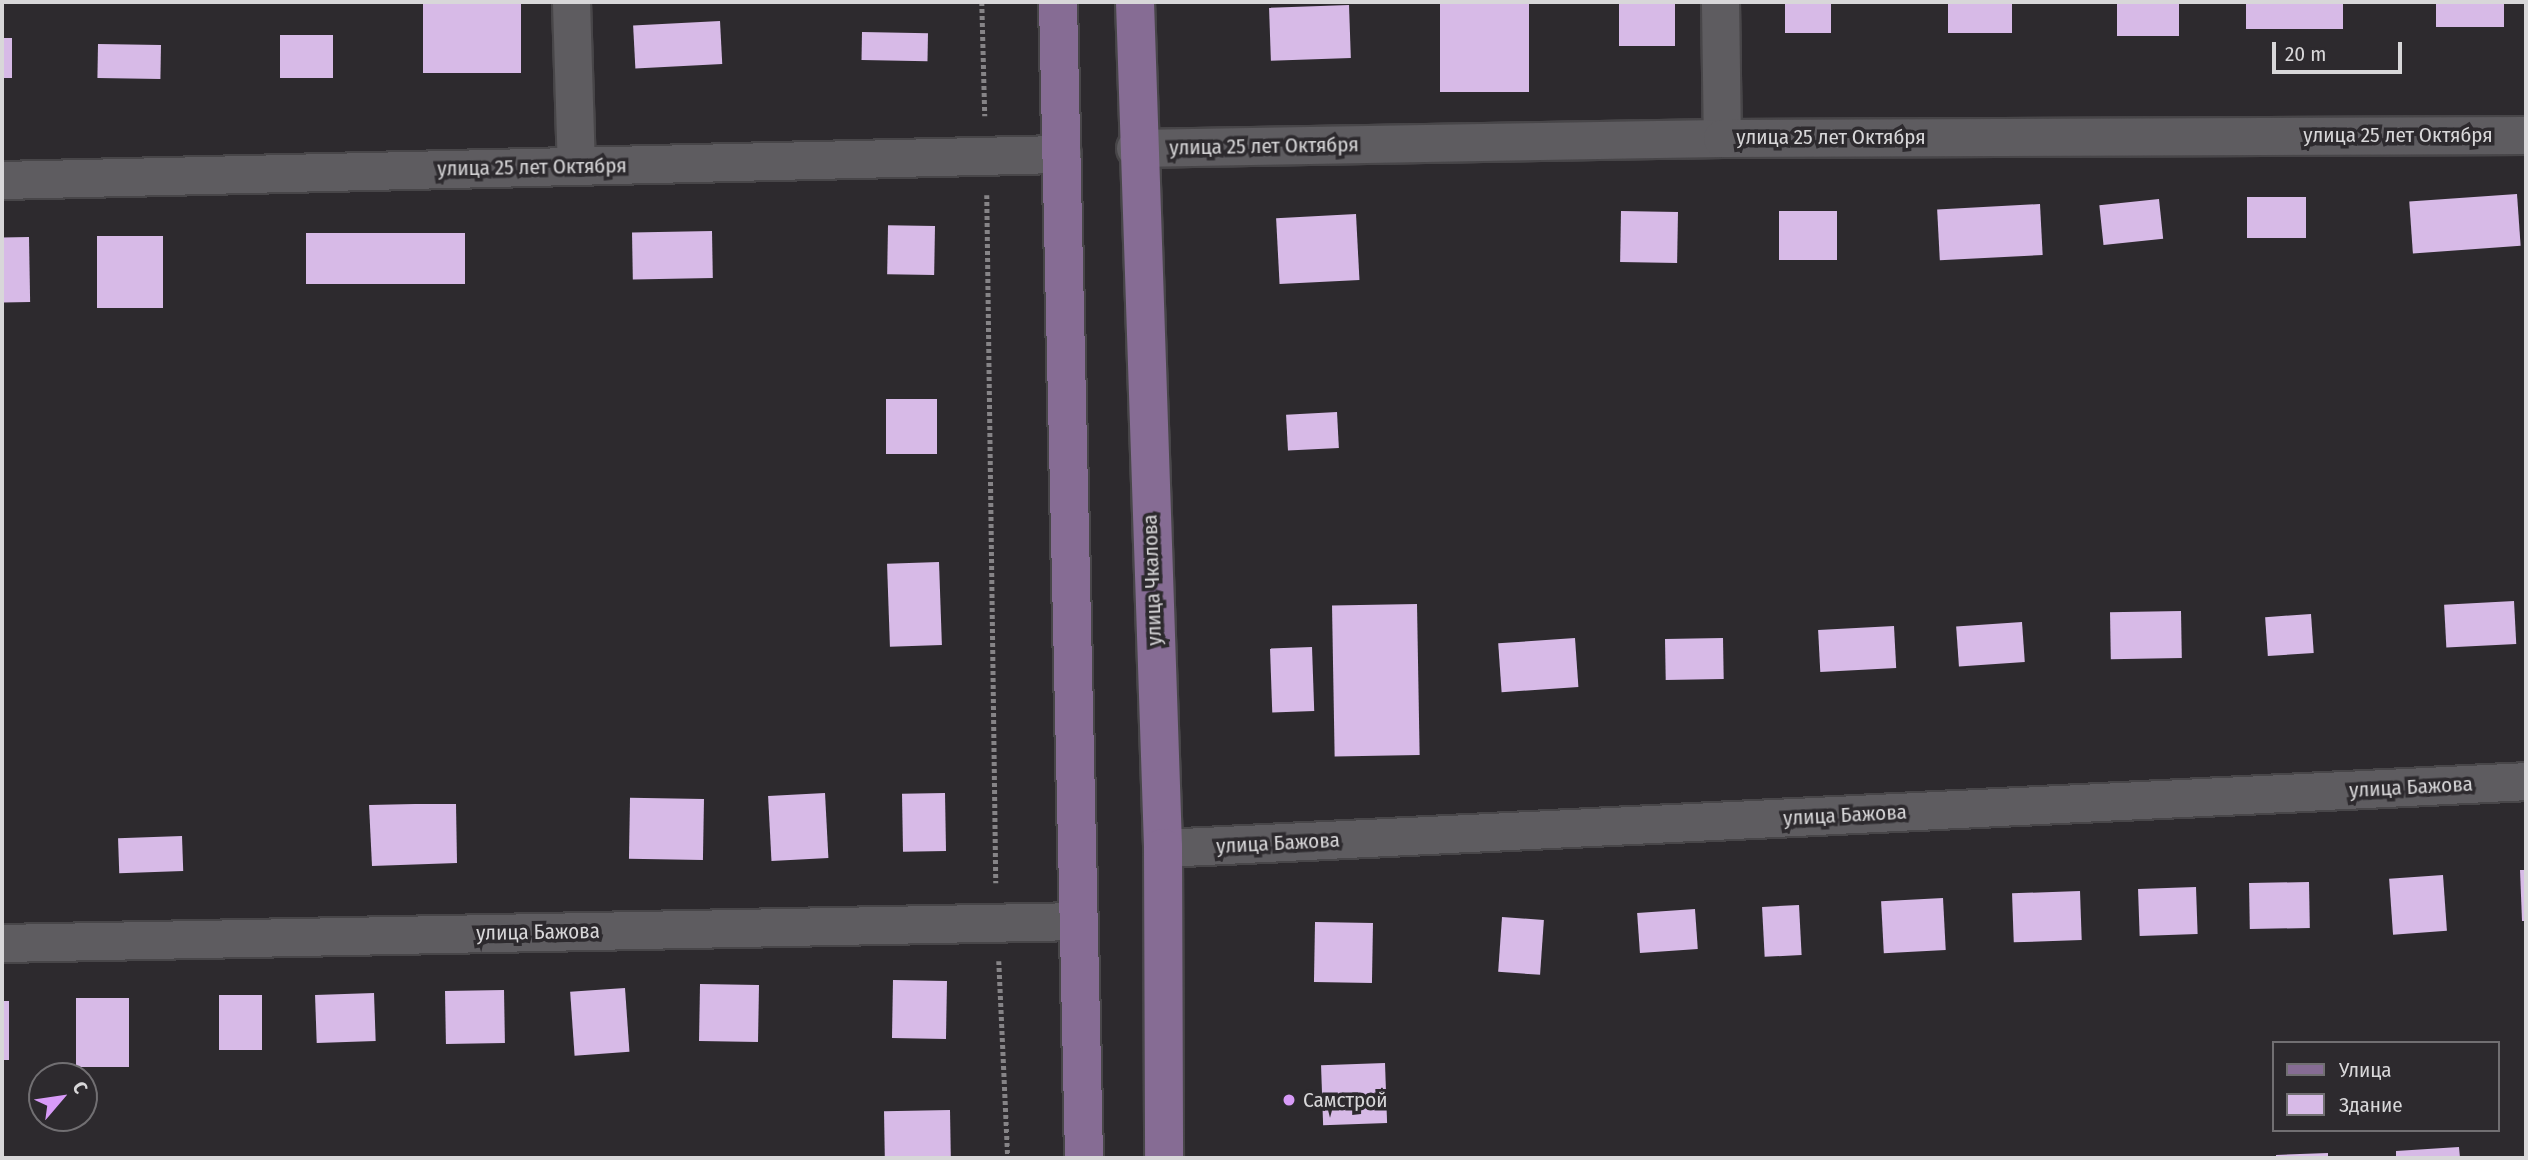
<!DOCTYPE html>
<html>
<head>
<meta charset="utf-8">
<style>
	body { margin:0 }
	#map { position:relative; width:2528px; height:1160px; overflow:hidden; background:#2d2a2e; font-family:"Fira Sans Condensed",sans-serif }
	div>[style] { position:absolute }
	.building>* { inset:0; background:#d7bae7; transform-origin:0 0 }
	.path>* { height:4.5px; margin-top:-2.25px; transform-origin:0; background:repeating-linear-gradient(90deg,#868487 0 3.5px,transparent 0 7px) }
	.roads { filter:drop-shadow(2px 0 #484649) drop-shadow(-2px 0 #484649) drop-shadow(0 2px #484649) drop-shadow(0 -2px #484649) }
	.street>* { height:37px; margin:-18.5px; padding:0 18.5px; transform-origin:18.5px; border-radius:18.5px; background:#5e5c60 }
	.primary>* { height:38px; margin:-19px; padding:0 19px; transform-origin:19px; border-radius:19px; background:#866c94 }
	.dots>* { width:19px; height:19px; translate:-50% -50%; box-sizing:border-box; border:4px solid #2d2a2e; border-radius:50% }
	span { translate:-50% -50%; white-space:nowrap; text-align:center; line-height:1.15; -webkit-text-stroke:7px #2d2a2e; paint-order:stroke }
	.street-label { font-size:21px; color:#d8d7d9 }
	.poi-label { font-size:21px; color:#d8d7d9 }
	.left { translate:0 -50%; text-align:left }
	.frame { position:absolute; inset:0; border:4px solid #d8d7d9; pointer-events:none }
	.legend { position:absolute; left:2272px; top:1041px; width:228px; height:91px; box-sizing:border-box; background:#2d2a2e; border:2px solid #716f72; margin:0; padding:9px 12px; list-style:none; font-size:21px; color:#d8d7d9 }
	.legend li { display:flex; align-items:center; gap:14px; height:35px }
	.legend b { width:35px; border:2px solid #716f72 }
	.north { position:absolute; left:28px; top:1062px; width:70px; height:70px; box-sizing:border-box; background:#2d2a2e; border:2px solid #716f72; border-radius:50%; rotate:61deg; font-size:19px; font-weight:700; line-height:28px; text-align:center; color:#d8d7d9 }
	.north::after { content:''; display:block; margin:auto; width:24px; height:32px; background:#d89bf8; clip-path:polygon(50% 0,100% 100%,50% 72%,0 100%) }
	.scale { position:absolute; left:2272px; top:42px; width:130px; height:32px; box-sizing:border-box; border:4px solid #d8d7d9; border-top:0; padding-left:9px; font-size:21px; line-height:24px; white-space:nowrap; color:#d8d7d9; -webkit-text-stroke:5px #2d2a2e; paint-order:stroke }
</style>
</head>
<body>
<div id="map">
	<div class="building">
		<div style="left:423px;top:2px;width:98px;height:71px"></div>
		<div style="left:1440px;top:2px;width:89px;height:90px"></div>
		<div style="left:1619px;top:2px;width:56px;height:44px"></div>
		<div style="left:1785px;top:2px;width:46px;height:31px"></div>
		<div style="left:1948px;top:2px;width:64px;height:31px"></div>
		<div style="left:2117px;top:2px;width:62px;height:34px"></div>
		<div style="left:2246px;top:2px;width:97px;height:27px"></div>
		<div style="left:2436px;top:2px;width:68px;height:25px"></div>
		<div style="left:1349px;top:5px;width:53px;height:80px;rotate:88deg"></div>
		<div style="left:720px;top:21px;width:43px;height:87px;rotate:87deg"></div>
		<div style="left:862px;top:32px;width:66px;height:28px;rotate:1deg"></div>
		<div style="left:280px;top:35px;width:53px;height:43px"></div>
		<div style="left:2px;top:38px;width:10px;height:40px"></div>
		<div style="left:98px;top:44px;width:63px;height:34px;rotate:1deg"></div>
		<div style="left:2517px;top:194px;width:52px;height:108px;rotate:86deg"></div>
		<div style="left:2306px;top:197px;width:41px;height:59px;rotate:90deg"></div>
		<div style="left:2159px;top:199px;width:40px;height:60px;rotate:84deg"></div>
		<div style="left:2040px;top:204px;width:51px;height:103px;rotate:87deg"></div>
		<div style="left:1621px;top:211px;width:57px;height:51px;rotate:1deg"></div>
		<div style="left:1837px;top:211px;width:49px;height:58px;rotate:90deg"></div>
		<div style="left:1356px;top:214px;width:66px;height:80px;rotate:87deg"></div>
		<div style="left:935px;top:226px;width:49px;height:47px;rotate:91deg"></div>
		<div style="left:712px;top:231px;width:47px;height:80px;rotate:89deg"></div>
		<div style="left:306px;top:233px;width:159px;height:51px"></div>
		<div style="left:97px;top:236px;width:66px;height:72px"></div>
		<div style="left:29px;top:237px;width:65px;height:27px;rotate:89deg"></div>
		<div style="left:886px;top:399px;width:51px;height:55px"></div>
		<div style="left:1337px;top:412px;width:36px;height:51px;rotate:87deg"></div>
		<div style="left:939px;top:562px;width:83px;height:52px;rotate:88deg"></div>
		<div style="left:2514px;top:601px;width:43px;height:70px;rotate:87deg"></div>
		<div style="left:1417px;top:604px;width:151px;height:85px;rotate:89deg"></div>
		<div style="left:2181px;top:611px;width:47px;height:71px;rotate:89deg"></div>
		<div style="left:2311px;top:614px;width:39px;height:46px;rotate:86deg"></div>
		<div style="left:2022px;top:622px;width:40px;height:66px;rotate:86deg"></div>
		<div style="left:1894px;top:626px;width:42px;height:76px;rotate:87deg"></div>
		<div style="left:1575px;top:638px;width:49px;height:77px;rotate:86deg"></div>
		<div style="left:1723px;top:638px;width:41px;height:58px;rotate:89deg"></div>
		<div style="left:1312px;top:647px;width:64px;height:42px;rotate:88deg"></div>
		<div style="left:825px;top:793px;width:65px;height:57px;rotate:87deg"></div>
		<div style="left:945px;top:793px;width:58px;height:43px;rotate:89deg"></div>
		<div style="left:704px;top:799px;width:61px;height:74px;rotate:91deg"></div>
		<div style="clip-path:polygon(415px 804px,456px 804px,457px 863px,372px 866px,369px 805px)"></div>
		<div style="left:182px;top:836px;width:35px;height:64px;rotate:88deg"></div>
		<div style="clip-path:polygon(2520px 870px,2526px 870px,2526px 921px,2522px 921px)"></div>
		<div style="left:2443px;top:875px;width:56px;height:54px;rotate:86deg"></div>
		<div style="left:2309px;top:882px;width:46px;height:60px;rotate:89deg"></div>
		<div style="left:2196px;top:887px;width:47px;height:58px;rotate:88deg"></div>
		<div style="left:2080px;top:891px;width:49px;height:68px;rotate:88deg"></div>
		<div style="left:1943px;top:898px;width:52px;height:62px;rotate:87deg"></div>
		<div style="left:1799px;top:905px;width:50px;height:37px;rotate:87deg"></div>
		<div style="left:1695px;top:909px;width:40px;height:58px;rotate:86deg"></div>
		<div style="left:1502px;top:917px;width:42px;height:55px;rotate:4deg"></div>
		<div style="left:1373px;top:923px;width:60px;height:58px;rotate:91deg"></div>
		<div style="left:893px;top:980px;width:54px;height:58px;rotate:1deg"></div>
		<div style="left:759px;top:985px;width:57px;height:59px;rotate:91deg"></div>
		<div style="left:625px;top:988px;width:64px;height:55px;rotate:86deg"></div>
		<div style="left:504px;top:990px;width:53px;height:59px;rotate:89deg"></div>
		<div style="left:374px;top:993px;width:48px;height:59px;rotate:88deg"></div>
		<div style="left:219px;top:995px;width:43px;height:55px"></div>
		<div style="left:76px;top:998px;width:53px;height:69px"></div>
		<div style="left:2px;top:1001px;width:7px;height:59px"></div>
		<div style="left:1385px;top:1063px;width:60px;height:64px;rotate:88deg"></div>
		<div style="left:950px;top:1110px;width:48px;height:66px;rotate:89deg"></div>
		<div style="clip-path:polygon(2459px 1147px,2460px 1158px,2396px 1158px,2396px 1151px)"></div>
		<div style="clip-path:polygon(2328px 1153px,2328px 1158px,2276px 1158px,2276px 1155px)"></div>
	</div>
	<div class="path">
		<div style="left:982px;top:2px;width:114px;rotate:88.5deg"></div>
		<div style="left:987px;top:195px;width:688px;rotate:89.25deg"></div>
		<div style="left:999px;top:961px;width:197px;rotate:87.4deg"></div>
	</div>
	<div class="roads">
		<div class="street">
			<div style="left:571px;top:2px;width:164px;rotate:88.3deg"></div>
			<div style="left:1720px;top:2px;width:136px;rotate:89.2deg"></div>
			<div style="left:1135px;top:148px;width:587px;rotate:-0.98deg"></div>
			<div style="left:1722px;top:138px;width:804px;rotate:-0.21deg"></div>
			<div style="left:2px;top:180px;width:1060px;rotate:-1.41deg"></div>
			<div style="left:1163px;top:848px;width:1365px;rotate:-2.81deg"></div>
			<div style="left:2px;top:943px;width:1073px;rotate:-1.17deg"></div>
		</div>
		<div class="primary">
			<div style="left:1058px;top:2px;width:1156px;rotate:88.71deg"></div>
			<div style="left:1135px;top:2px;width:846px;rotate:88.1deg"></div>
			<div style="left:1163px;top:848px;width:310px;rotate:89.8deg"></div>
		</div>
	</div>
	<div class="dots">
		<div style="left:1289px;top:1100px;background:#d89bf8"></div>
	</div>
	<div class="street-label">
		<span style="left:2398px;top:135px">улица 25 лет Октября</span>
		<span style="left:1831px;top:137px">улица 25 лет Октября</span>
		<span style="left:1264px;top:146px;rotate:-1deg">улица 25 лет Октября</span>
		<span style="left:532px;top:167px;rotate:-1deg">улица 25 лет Октября</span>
		<span style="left:1152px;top:580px;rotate:-92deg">улица Чкалова</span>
		<span style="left:2411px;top:787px;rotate:-3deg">улица Бажова</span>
		<span style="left:1845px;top:815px;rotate:-3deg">улица Бажова</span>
		<span style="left:1278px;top:843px;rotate:-3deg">улица Бажова</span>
		<span style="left:538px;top:932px;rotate:-1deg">улица Бажова</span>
	</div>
	<div class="poi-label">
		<span class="left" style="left:1303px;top:1100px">Самстрой</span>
	</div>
	<div class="frame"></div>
	<ul class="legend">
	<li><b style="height:9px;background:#866c94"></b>Улица</li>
	<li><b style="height:19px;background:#d7bae7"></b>Здание</li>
	</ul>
	<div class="north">С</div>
	<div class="scale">20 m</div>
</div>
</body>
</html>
